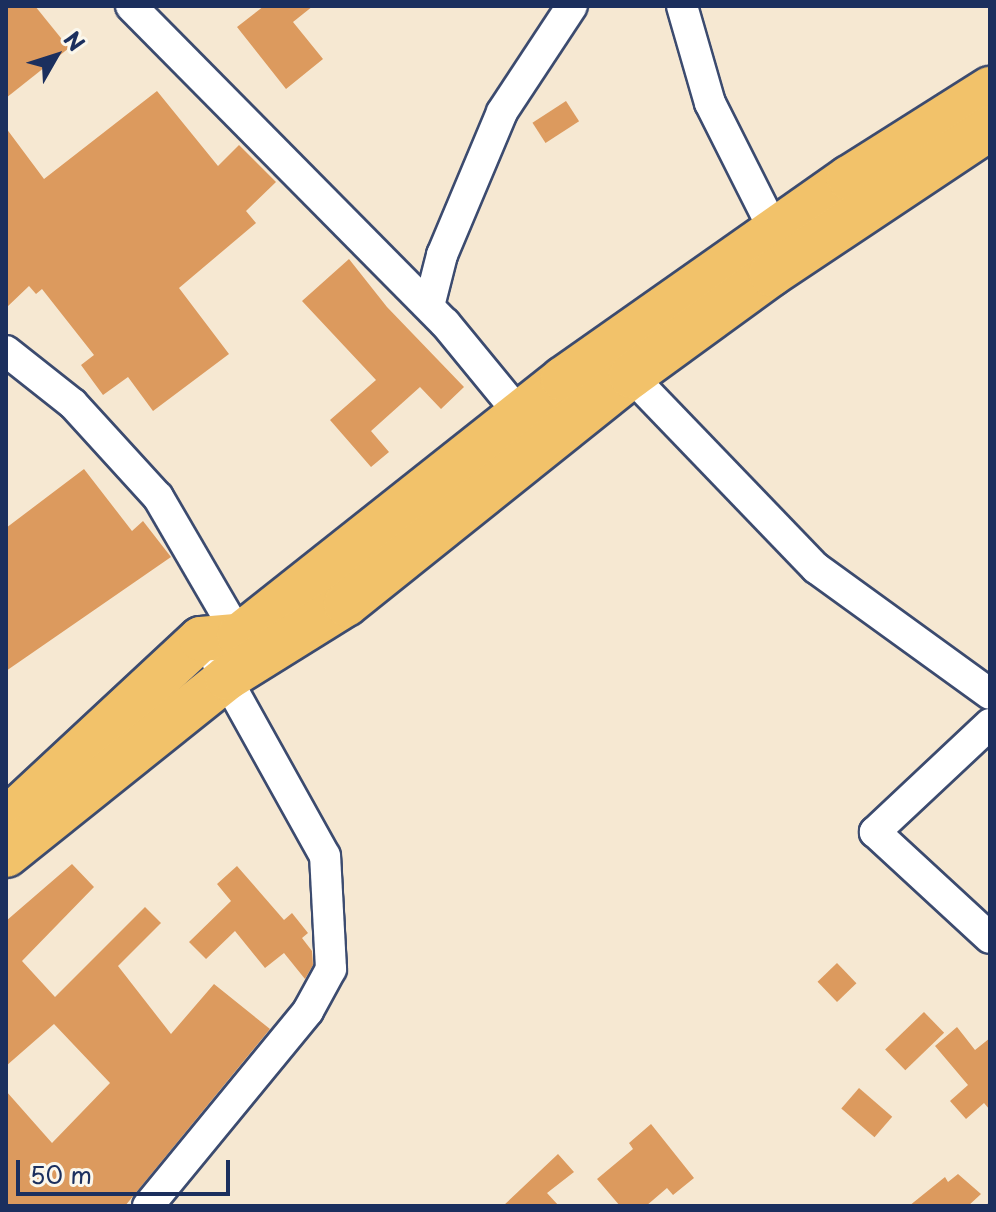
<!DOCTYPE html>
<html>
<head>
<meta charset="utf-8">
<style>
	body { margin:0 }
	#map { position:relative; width:996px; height:1212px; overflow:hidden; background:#f6e8d2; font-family:"Playpen Sans",sans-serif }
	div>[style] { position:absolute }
	.building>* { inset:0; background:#dc9a5e; transform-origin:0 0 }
	.path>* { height:5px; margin-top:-2.5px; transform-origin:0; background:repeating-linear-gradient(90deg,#3c4b6f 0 2px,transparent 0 8px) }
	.roads { filter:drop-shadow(2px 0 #3c4b6f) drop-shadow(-2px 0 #3c4b6f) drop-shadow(0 2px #3c4b6f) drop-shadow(0 -2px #3c4b6f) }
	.street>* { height:30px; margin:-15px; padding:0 15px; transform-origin:15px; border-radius:15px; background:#fff }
	.primary>* { height:44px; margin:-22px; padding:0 22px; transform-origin:22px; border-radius:22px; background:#f2c26a }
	span { translate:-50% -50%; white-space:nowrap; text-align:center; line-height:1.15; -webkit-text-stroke:6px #fbf7ec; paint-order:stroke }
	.frame { position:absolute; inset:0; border:8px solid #1b2f5e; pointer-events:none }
	.north { position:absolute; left:16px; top:16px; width:80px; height:80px; -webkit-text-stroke:6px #fbf7ec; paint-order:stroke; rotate:51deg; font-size:22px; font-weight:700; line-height:32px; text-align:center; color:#1b2f5e }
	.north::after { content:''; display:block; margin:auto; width:28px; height:36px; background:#1b2f5e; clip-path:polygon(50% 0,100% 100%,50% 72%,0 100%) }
	.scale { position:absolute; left:16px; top:1160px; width:214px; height:36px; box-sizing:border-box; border:4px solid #1b2f5e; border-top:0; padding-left:10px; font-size:24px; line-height:28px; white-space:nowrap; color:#1b2f5e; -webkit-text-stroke:6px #fbf7ec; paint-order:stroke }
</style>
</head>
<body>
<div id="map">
	<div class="building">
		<div style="clip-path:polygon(6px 6px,35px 6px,69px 48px,6px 98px)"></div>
		<div style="clip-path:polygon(264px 6px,313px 6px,293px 22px,323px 59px,286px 89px,237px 27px)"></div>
		<div style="clip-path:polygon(157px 91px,218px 166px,239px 145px,276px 182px,246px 211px,256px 223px,179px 288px,229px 354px,153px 411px,128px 377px,103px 395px,81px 365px,94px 355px,42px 289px,36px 294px,29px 286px,6px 308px,6px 128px,44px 179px)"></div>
		<div style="left:566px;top:101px;width:24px;height:40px;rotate:57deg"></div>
		<div style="clip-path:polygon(349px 259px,387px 307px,464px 387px,441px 409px,420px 387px,371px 431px,389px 452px,371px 467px,330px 420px,376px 380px,302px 301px)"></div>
		<div style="clip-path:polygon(84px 469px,132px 531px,143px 521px,171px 557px,6px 671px,6px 528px)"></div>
		<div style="clip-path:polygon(72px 864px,94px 887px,22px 961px,55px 997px,145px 907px,161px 923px,118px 966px,171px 1034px,214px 984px,270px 1029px,125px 1206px,6px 1206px,6px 1091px,52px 1143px,110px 1083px,54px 1024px,6px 1066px,6px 921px)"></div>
		<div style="clip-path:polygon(237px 866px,284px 920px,292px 913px,308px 933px,302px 938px,312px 951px,313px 965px,305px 979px,284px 953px,265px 968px,235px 931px,206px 959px,189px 942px,231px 901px,217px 884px)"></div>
		<div style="left:837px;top:963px;width:28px;height:27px;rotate:46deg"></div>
		<div style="left:924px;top:1012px;width:29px;height:54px;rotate:46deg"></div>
		<div style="clip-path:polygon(957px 1027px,975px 1050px,990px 1038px,990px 1110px,984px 1103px,966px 1119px,950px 1101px,968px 1085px,935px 1046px)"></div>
		<div style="left:859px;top:1088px;width:44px;height:27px;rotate:41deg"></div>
		<div style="clip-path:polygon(651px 1124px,694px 1178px,673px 1195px,667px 1188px,646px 1206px,620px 1206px,597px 1179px,633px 1149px,629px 1143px)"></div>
		<div style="clip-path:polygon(558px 1154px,574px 1172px,547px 1193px,559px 1206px,503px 1206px)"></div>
		<div style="clip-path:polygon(958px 1174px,981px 1194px,968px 1206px,909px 1206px,945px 1177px,948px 1182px)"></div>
	</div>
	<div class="path">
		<div style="left:988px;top:1206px;width:2px;rotate:-27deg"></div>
	</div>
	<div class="roads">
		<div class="street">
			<div style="left:131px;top:6px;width:446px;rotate:45.3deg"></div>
			<div style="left:445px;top:323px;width:117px;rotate:50.6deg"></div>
			<div style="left:682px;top:6px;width:101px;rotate:73.9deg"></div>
			<div style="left:710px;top:103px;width:142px;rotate:63.3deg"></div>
			<div style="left:429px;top:306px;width:53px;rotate:-75.7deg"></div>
			<div style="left:442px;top:255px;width:155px;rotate:-67.2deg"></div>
			<div style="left:502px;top:112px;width:127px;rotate:-56.6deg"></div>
			<div style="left:6px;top:351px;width:85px;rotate:38.3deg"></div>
			<div style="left:73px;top:404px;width:126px;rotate:47.6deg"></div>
			<div style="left:158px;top:497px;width:161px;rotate:59.8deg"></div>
			<div style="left:631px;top:376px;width:267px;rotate:46.1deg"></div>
			<div style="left:816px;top:568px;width:215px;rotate:35.9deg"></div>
			<div style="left:990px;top:724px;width:158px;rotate:136.8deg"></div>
			<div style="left:875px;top:832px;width:156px;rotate:42.7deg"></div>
			<div style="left:148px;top:1206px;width:252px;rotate:-50.6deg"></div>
			<div style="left:308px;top:1011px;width:48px;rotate:-61.3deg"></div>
			<div style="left:331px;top:969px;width:113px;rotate:-93deg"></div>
			<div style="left:325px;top:856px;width:220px;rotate:-119.1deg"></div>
		</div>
		<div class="primary">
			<div style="left:6px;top:820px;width:266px;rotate:-42.9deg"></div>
			<div style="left:201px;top:639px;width:38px;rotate:-5deg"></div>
			<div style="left:239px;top:636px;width:414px;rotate:-38.4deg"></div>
			<div style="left:563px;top:379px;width:350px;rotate:-35.1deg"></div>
			<div style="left:849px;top:178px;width:167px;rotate:-32.3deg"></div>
			<div style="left:6px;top:855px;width:283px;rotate:-38.7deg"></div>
			<div style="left:227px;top:678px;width:140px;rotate:-31.9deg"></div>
			<div style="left:346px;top:604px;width:365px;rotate:-38.7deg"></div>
			<div style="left:631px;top:376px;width:173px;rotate:-36.1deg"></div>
			<div style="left:771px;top:274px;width:263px;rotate:-33.7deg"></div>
		</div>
	</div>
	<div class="frame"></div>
	<div class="north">N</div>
	<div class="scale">50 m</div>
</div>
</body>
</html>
